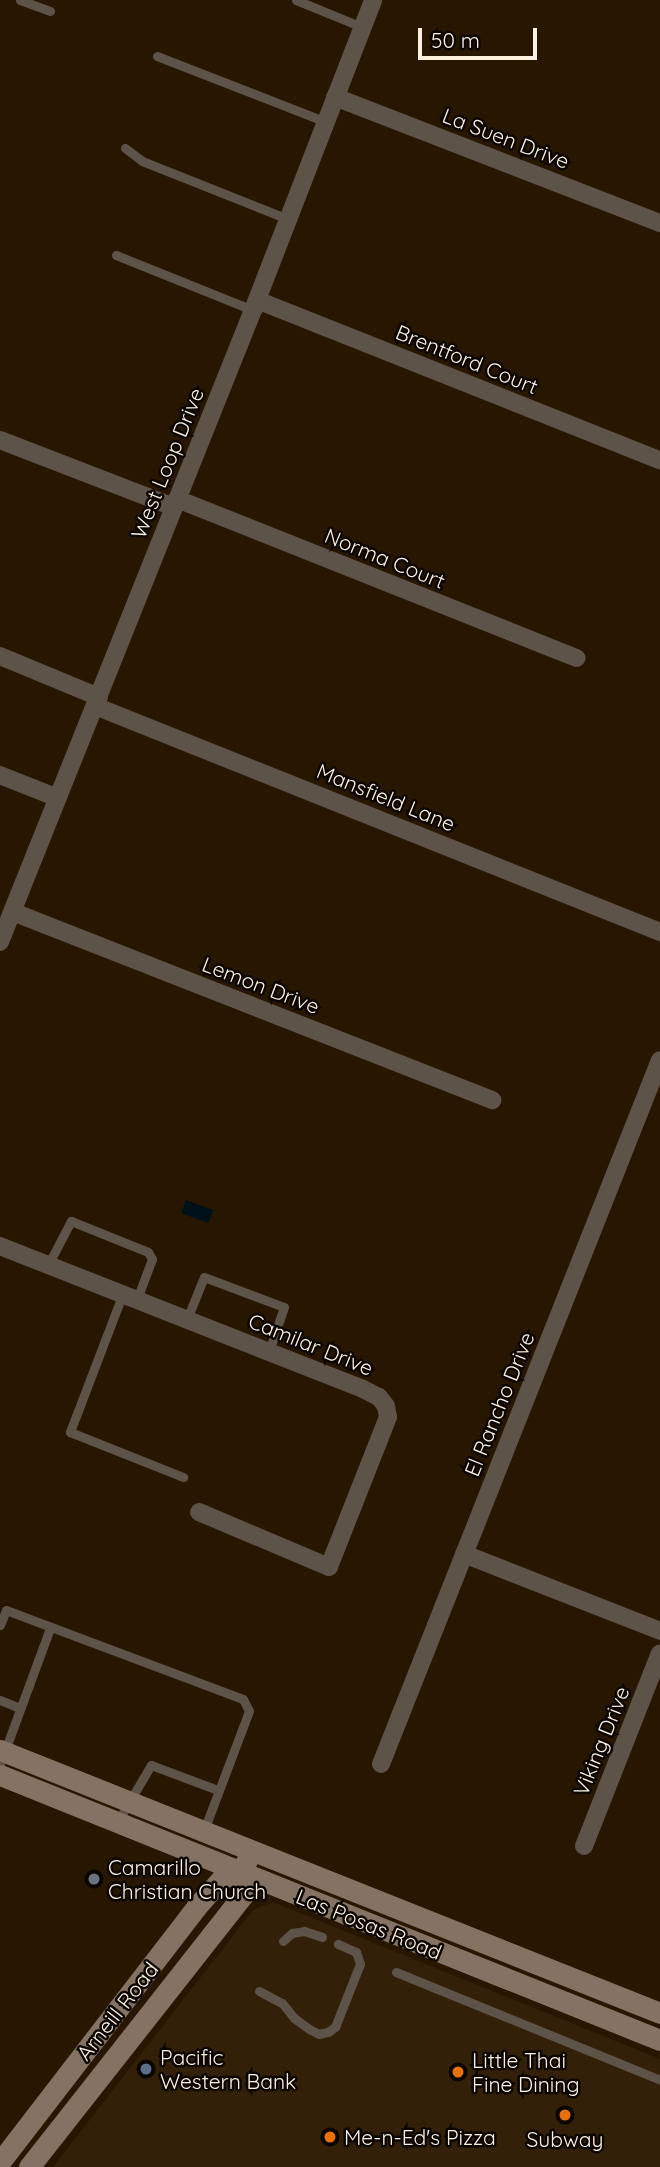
<!DOCTYPE html>
<html>
<head>
<meta charset="utf-8">
<style>
	body { margin:0 }
	#map { position:relative; width:660px; height:2167px; overflow:hidden; background:#281700; font-family:Quicksand,sans-serif }
	div>[style] { position:absolute }
	.built>* { inset:0; background:#322108 }
	.water>* { inset:0; background:#001019; transform-origin:0 0 }
	.lane>* { height:9px; margin:-4.5px; padding:0 4.5px; transform-origin:4.5px; border-radius:4.5px; background:#5e5348 }
	.street>* { height:18px; margin:-9px; padding:0 9px; transform-origin:9px; border-radius:9px; background:#5e5348 }
	.secondary>* { height:21px; margin:-10.5px; padding:0 10.5px; transform-origin:10.5px; border-radius:10.5px; background:#847362 }
	.dots>* { width:19px; height:19px; translate:-50% -50%; box-sizing:border-box; border:4px solid #0b0500; border-radius:50% }
	span { translate:-50% -50%; white-space:nowrap; text-align:center; line-height:1.15; -webkit-text-stroke:5px #0b0500; paint-order:stroke }
	.street-label { font-size:21px; color:#fcf0e0 }
	.poi-label { font-size:21px; color:#fcf0e0 }
	.left { translate:0 -50%; text-align:left }
	.scale { position:absolute; left:418px; top:28px; width:119px; height:32px; box-sizing:border-box; border:4px solid #fcf0e0; border-top:0; padding-left:9px; font-size:21px; line-height:24px; white-space:nowrap; color:#fcf0e0; -webkit-text-stroke:5px #0b0500; paint-order:stroke }
</style>
</head>
<body>
<div id="map">
	<div class="built">
		<div style="clip-path:polygon(273px 1902px,660px 2059px,660px 2167px,53px 2167px,253px 1910px)"></div>
	</div>
	<div class="water">
		<div style="left:186px;top:1200px;width:29px;height:14px;rotate:20deg"></div>
	</div>
	<div class="lane">
		<div style="left:20px;top:0;width:32px;rotate:20deg"></div>
		<div style="left:296px;top:0;width:71px;rotate:22.2deg"></div>
		<div style="left:157px;top:56px;width:181px;rotate:21.3deg"></div>
		<div style="left:125px;top:148px;width:21px;rotate:37deg"></div>
		<div style="left:142px;top:161px;width:157px;rotate:21.7deg"></div>
		<div style="left:116px;top:255px;width:148px;rotate:21.9deg"></div>
		<div style="left:48px;top:1265px;width:50px;rotate:-62.4deg"></div>
		<div style="left:71px;top:1221px;width:83px;rotate:21.9deg"></div>
		<div style="left:148px;top:1252px;width:8px;rotate:60deg"></div>
		<div style="left:152px;top:1259px;width:43px;rotate:110.6deg"></div>
		<div style="left:123px;top:1293px;width:149px;rotate:110.9deg"></div>
		<div style="left:70px;top:1432px;width:122px;rotate:21.7deg"></div>
		<div style="left:187px;top:1319px;width:45px;rotate:-68deg"></div>
		<div style="left:204px;top:1277px;width:85px;rotate:20.6deg"></div>
		<div style="left:284px;top:1307px;width:46px;rotate:108.8deg"></div>
		<div style="left:0;top:1625px;width:16px;rotate:-68deg"></div>
		<div style="left:6px;top:1610px;width:253px;rotate:20.6deg"></div>
		<div style="left:243px;top:1699px;width:13px;rotate:63deg"></div>
		<div style="left:249px;top:1711px;width:127px;rotate:110.7deg"></div>
		<div style="left:0;top:1700px;width:22px;rotate:22deg"></div>
		<div style="left:0;top:1764px;width:145px;rotate:-69.8deg"></div>
		<div style="left:118px;top:1821px;width:65px;rotate:-59.5deg"></div>
		<div style="left:151px;top:1765px;width:72px;rotate:20.5deg"></div>
		<div style="left:283px;top:1941px;width:12px;rotate:-42deg"></div>
		<div style="left:292px;top:1933px;width:12px;rotate:-9deg"></div>
		<div style="left:304px;top:1931px;width:19px;rotate:18deg"></div>
		<div style="left:396px;top:1972px;width:285px;rotate:22.2deg"></div>
		<div style="left:259px;top:1991px;width:26px;rotate:28deg"></div>
		<div style="left:282px;top:2003px;width:19px;rotate:51deg"></div>
		<div style="left:294px;top:2018px;width:19px;rotate:36deg"></div>
		<div style="left:309px;top:2029px;width:11px;rotate:27deg"></div>
		<div style="left:319px;top:2034px;width:9px;rotate:-13deg"></div>
		<div style="left:328px;top:2032px;width:9px;rotate:-36deg"></div>
		<div style="left:335px;top:2027px;width:68px;rotate:-68.4deg"></div>
		<div style="left:360px;top:1964px;width:13px;rotate:-108deg"></div>
		<div style="left:356px;top:1952px;width:20px;rotate:-156deg"></div>
	</div>
	<div class="street">
		<div style="left:335px;top:97px;width:349px;rotate:21.2deg"></div>
		<div style="left:257px;top:300px;width:434px;rotate:21.7deg"></div>
		<div style="left:0;top:440px;width:186px;rotate:21.1deg"></div>
		<div style="left:177px;top:499px;width:430px;rotate:21.7deg"></div>
		<div style="left:0;top:656px;width:107px;rotate:22.5deg"></div>
		<div style="left:95px;top:706px;width:609px;rotate:21.8deg"></div>
		<div style="left:0;top:775px;width:62px;rotate:21.6deg"></div>
		<div style="left:13px;top:912px;width:515px;rotate:21.43deg"></div>
		<div style="left:0;top:942px;width:681px;rotate:-68.18deg"></div>
		<div style="left:253px;top:310px;width:332px;rotate:-68.8deg"></div>
		<div style="left:0;top:1246px;width:390px;rotate:21.5deg"></div>
		<div style="left:363px;top:1389px;width:18px;rotate:27deg"></div>
		<div style="left:379px;top:1397px;width:11px;rotate:52deg"></div>
		<div style="left:386px;top:1406px;width:11px;rotate:80deg"></div>
		<div style="left:388px;top:1417px;width:161px;rotate:111.5deg"></div>
		<div style="left:329px;top:1567px;width:141px;rotate:-157.1deg"></div>
		<div style="left:464px;top:1554px;width:211px;rotate:21.4deg"></div>
		<div style="left:381px;top:1764px;width:757px;rotate:-68.38deg"></div>
		<div style="left:584px;top:1846px;width:207px;rotate:-68.5deg"></div>
	</div>
	<div class="secondary">
		<div style="left:0;top:1750px;width:710px;rotate:21.73deg"></div>
		<div style="left:0;top:1775px;width:711px;rotate:21.88deg"></div>
		<div style="left:0;top:2162px;width:323px;rotate:-52.4deg"></div>
		<div style="left:197px;top:1906px;width:36px;rotate:-48deg"></div>
		<div style="left:221px;top:1879px;width:22px;rotate:-22deg"></div>
		<div style="left:29px;top:2167px;width:346px;rotate:-51.8deg"></div>
		<div style="left:243px;top:1895px;width:24px;rotate:-95deg"></div>
		<div style="left:241px;top:1871px;width:13px;rotate:-61deg"></div>
	</div>
	<div class="dots">
		<div style="left:94px;top:1879px;background:#6b7280"></div>
		<div style="left:146px;top:2069px;background:#5c6f8a"></div>
		<div style="left:458px;top:2072px;background:#e8710a"></div>
		<div style="left:565px;top:2115px;background:#e8710a"></div>
		<div style="left:330px;top:2137px;background:#e8710a"></div>
	</div>
	<div class="street-label">
		<span style="left:506px;top:138px;rotate:21deg">La Suen Drive</span>
		<span style="left:467px;top:359px;rotate:22deg">Brentford Court</span>
		<span style="left:167px;top:463px;rotate:-68deg">West Loop Drive</span>
		<span style="left:385px;top:558px;rotate:22deg">Norma Court</span>
		<span style="left:386px;top:797px;rotate:22deg">Mansfield Lane</span>
		<span style="left:261px;top:985px;rotate:21deg">Lemon Drive</span>
		<span style="left:311px;top:1344px;rotate:22deg">Camilar Drive</span>
		<span style="left:499px;top:1404px;rotate:-68deg">El Rancho Drive</span>
		<span style="left:601px;top:1741px;rotate:-68deg">Viking Drive</span>
		<span style="left:369px;top:1924px;rotate:22deg">Las Posas Road</span>
		<span style="left:117px;top:2011px;rotate:-52deg">Arneill Road</span>
	</div>
	<div class="poi-label">
		<span class="left" style="left:108px;top:1879px">Camarillo<br>Christian Church</span>
		<span class="left" style="left:160px;top:2069px">Pacific<br>Western Bank</span>
		<span class="left" style="left:472px;top:2072px">Little Thai<br>Fine Dining</span>
		<span class="left" style="left:344px;top:2137px">Me-n-Ed's Pizza</span>
		<span style="left:565px;top:2139px">Subway</span>
	</div>
	<div class="scale">50 m</div>
</div>
</body>
</html>
